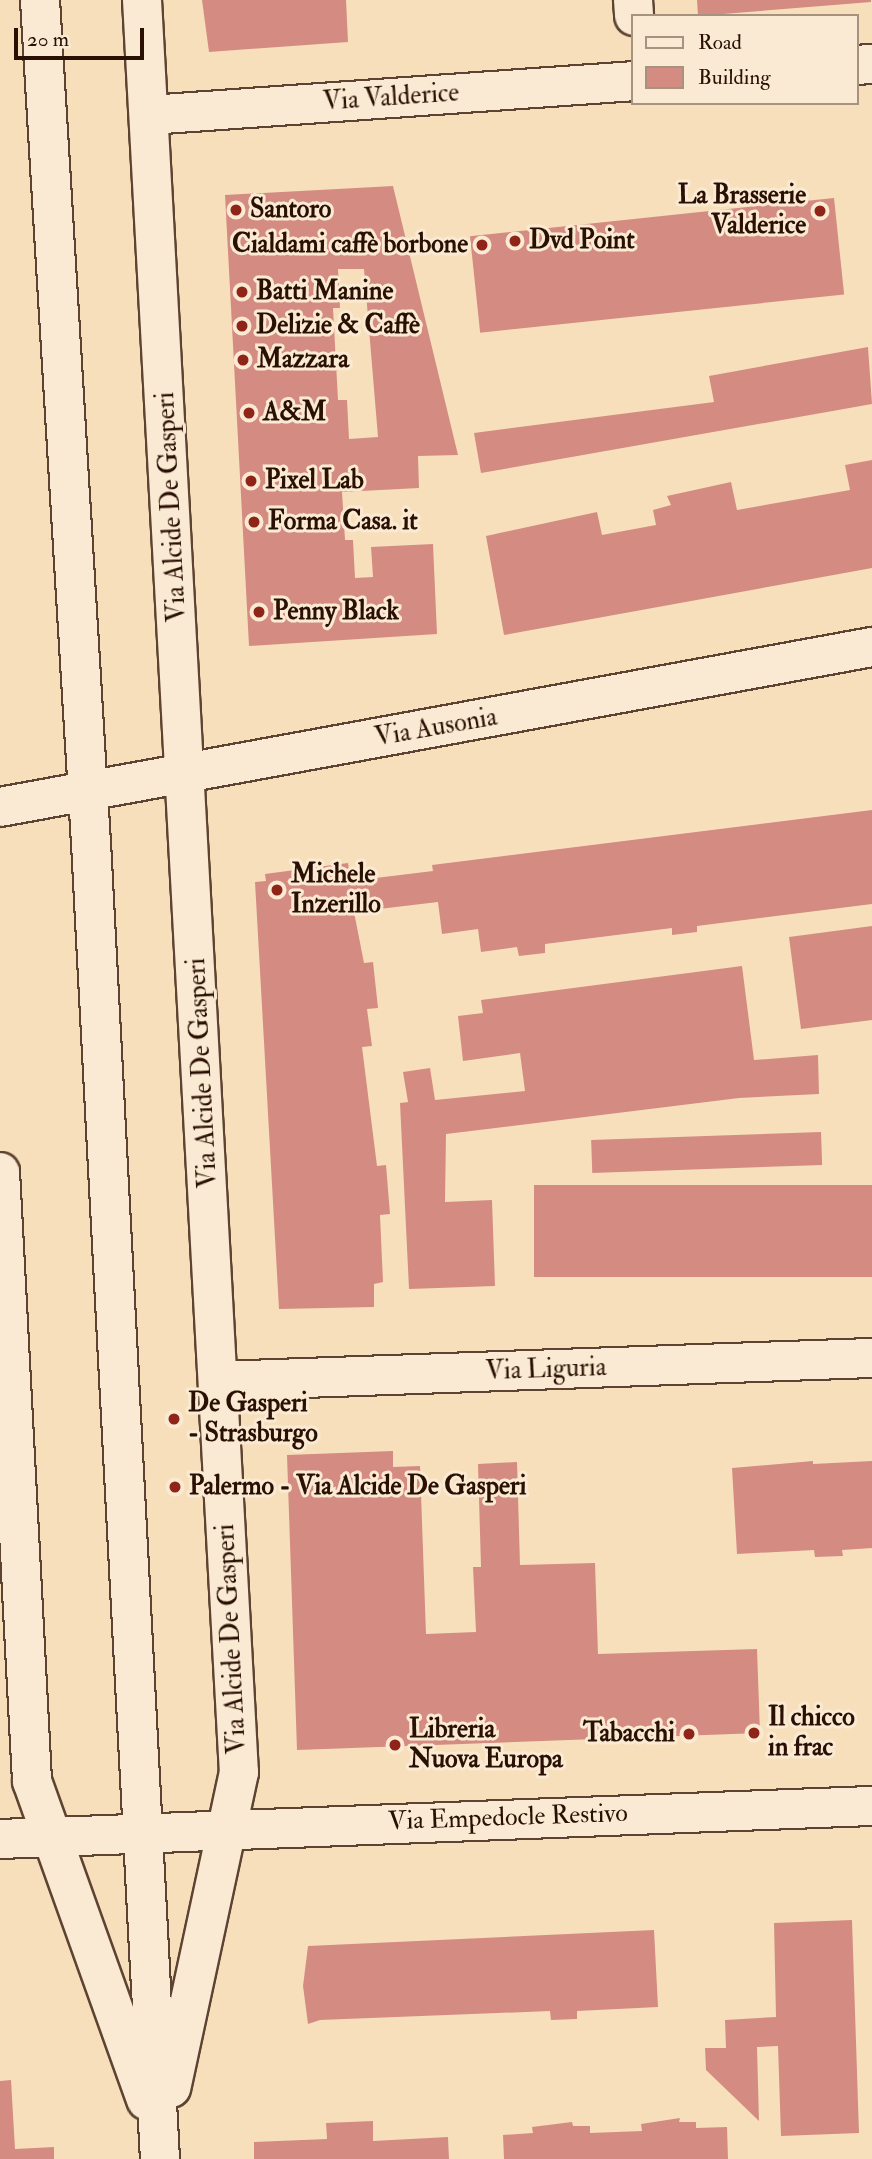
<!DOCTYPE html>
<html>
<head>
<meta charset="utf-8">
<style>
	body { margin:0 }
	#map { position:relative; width:872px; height:2159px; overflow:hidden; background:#f7dfbb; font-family:"IM FELL Double Pica",serif }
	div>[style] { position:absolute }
	.building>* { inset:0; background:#d48c82; transform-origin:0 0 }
	.roads { filter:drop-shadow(2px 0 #5d4331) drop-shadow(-2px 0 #5d4331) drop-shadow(0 2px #5d4331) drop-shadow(0 -2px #5d4331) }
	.minor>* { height:38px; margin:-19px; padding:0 19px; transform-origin:19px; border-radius:19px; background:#faead3 }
	.dots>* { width:19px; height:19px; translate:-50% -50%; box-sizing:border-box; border:4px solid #faead3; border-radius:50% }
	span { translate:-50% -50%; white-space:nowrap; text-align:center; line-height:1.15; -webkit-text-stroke:6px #faead3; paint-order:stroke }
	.street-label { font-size:26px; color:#2a0f03 }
	.poi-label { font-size:26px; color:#2a0f03; font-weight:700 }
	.right { translate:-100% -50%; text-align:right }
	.left { translate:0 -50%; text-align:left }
	.legend { position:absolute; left:631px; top:14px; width:228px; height:91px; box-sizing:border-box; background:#faead3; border:2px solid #a79280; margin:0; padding:9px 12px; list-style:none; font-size:21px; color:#2a0f03 }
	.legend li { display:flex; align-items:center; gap:14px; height:35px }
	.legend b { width:35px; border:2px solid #a79280 }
	.scale { position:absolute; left:14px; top:28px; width:130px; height:32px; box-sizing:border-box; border:4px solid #2a0f03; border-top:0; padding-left:9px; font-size:21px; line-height:24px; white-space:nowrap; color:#2a0f03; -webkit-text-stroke:5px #faead3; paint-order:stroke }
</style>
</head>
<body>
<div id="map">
	<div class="building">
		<div style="clip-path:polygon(202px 0,346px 0,348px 42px,209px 52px)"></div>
		<div style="clip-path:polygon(697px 0,871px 0,871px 2px,698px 16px)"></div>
		<div style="clip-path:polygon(evenodd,393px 186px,458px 455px,418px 456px,419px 488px,342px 492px,345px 540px,353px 540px,355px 578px,373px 577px,371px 547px,433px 544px,437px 634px,249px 646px,225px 195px,393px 186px,338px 269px,364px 269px,378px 437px,349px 439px,347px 400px,338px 400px,333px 308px,340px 308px,338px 269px)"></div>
		<div style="left:834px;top:198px;width:97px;height:366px;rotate:84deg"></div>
		<div style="clip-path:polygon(868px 347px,872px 404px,481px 473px,474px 433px,714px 402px,709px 376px)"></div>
		<div style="clip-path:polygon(872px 460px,872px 568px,504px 635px,486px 536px,597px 512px,602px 535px,656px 525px,653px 510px,671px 505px,667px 496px,731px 482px,737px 510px,850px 490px,845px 465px)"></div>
		<div style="clip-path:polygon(872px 810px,872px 904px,697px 926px,697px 932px,672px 935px,672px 928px,545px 944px,545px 953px,519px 956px,517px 947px,481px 952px,478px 929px,442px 934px,438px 902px,354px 912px,364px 963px,373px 962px,378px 1008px,367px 1009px,372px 1046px,362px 1047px,377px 1166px,386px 1165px,390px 1214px,380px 1215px,383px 1282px,374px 1284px,374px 1307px,279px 1309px,255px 882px,266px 881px,265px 874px,348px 863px,351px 881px,433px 871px,432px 865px)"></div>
		<div style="clip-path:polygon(872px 926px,872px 1020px,801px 1029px,789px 937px)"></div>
		<div style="clip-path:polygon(742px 966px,754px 1060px,818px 1055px,819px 1094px,739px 1098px,446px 1134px,445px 1202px,492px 1200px,495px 1286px,409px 1289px,400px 1103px,408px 1102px,403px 1072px,430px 1068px,435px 1100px,525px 1091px,520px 1053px,463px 1061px,458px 1016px,483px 1013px,481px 1000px)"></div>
		<div style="left:821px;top:1132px;width:33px;height:230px;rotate:88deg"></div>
		<div style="left:872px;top:1185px;width:92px;height:338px;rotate:90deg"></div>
		<div style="clip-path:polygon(393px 1451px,393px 1467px,420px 1466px,426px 1634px,476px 1632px,473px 1567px,481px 1567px,478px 1464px,517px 1462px,520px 1565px,595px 1563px,598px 1654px,757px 1649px,760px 1733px,297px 1750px,287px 1455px)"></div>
		<div style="clip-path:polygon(813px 1461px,813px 1464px,872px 1461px,872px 1548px,842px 1550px,843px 1556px,815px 1557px,814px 1550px,737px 1554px,732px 1468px)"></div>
		<div style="clip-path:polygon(852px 1920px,859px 2133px,781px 2136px,778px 2046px,757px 2047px,759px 2121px,706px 2070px,705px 2048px,726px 2048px,725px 2020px,776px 2017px,774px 1923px)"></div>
		<div style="clip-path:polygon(654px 1930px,658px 2007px,577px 2011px,577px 2019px,551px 2020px,550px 2011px,320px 2020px,308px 2024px,303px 1986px,308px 1946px)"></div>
		<div style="clip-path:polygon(11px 2080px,15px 2149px,54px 2147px,54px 2159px,0 2159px,0 2081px)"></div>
		<div style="clip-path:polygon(680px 2118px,679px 2122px,696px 2122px,696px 2128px,727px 2127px,728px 2159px,504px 2159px,503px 2135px,533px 2133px,532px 2127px,572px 2122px,573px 2126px,590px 2126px,590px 2133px,642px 2131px,641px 2124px)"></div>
		<div style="clip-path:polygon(373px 2121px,373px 2141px,448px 2137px,449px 2159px,254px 2159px,254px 2142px,327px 2139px,326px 2123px)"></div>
	</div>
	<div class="roads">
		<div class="minor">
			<div style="left:40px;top:0;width:845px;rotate:86.54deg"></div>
			<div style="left:91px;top:843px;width:1318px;rotate:87deg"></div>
			<div style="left:142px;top:0;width:1775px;rotate:86.87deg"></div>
			<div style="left:239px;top:1772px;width:323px;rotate:102.1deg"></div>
			<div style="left:633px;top:0;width:16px;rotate:86deg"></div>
			<div style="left:856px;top:65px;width:16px;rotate:-4deg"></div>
			<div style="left:149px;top:115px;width:484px;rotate:-4deg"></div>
			<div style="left:0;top:807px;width:887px;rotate:-10.4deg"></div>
			<div style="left:0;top:1172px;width:610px;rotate:86.99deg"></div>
			<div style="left:32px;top:1781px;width:339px;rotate:70.3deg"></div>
			<div style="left:219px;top:1381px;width:653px;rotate:-2.02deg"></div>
			<div style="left:0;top:1839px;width:873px;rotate:-2.17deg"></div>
		</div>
	</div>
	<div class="dots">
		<div style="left:236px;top:210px;background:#8f2418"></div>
		<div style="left:820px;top:211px;background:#8f2418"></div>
		<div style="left:515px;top:241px;background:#8f2418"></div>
		<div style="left:482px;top:245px;background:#8f2418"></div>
		<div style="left:242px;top:292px;background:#8f2418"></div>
		<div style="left:242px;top:326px;background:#8f2418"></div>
		<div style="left:243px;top:360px;background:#8f2418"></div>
		<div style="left:249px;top:413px;background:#8f2418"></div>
		<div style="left:251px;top:481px;background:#8f2418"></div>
		<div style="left:254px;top:522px;background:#8f2418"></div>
		<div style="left:259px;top:612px;background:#8f2418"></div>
		<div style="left:277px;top:890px;background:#8f2418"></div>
		<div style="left:174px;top:1419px;background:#8f2418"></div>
		<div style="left:175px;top:1487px;background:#8f2418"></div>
		<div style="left:754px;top:1733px;background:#8f2418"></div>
		<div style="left:689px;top:1734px;background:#8f2418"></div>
		<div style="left:395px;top:1745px;background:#8f2418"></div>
	</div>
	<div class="street-label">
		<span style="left:391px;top:98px;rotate:-4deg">Via Valderice</span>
		<span style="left:172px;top:507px;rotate:-93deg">Via Alcide De Gasperi</span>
		<span style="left:436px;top:728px;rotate:-10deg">Via Ausonia</span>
		<span style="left:203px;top:1073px;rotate:-93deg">Via Alcide De Gasperi</span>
		<span style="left:546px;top:1370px;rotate:-2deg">Via Liguria</span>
		<span style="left:232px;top:1639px;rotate:-93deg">Via Alcide De Gasperi</span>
		<span style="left:508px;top:1818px;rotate:-2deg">Via Empedocle Restivo</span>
	</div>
	<div class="poi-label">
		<span class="right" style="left:806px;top:211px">La Brasserie<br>Valderice</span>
		<span class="left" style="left:250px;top:210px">Santoro</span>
		<span class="left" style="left:529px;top:241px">Dvd Point</span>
		<span class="right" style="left:468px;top:245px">Cialdami caffè borbone</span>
		<span class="left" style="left:256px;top:292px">Batti Manine</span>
		<span class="left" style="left:256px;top:326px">Delizie &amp; Caffè</span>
		<span class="left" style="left:257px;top:360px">Mazzara</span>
		<span class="left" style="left:263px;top:413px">A&amp;M</span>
		<span class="left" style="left:265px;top:481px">Pixel Lab</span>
		<span class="left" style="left:268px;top:522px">Forma Casa. it</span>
		<span class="left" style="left:273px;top:612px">Penny Black</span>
		<span class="left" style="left:291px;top:890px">Michele<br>Inzerillo</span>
		<span class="left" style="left:188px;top:1419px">De Gasperi<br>- Strasburgo</span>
		<span class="left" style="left:189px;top:1487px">Palermo - Via Alcide De Gasperi</span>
		<span class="left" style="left:768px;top:1733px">Il chicco<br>in frac</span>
		<span class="left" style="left:409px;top:1745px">Libreria<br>Nuova Europa</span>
		<span class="right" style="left:675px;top:1734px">Tabacchi</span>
	</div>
	<ul class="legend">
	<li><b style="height:9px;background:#faead3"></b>Road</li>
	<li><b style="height:19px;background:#d48c82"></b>Building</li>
	</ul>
	<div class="scale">20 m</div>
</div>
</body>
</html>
